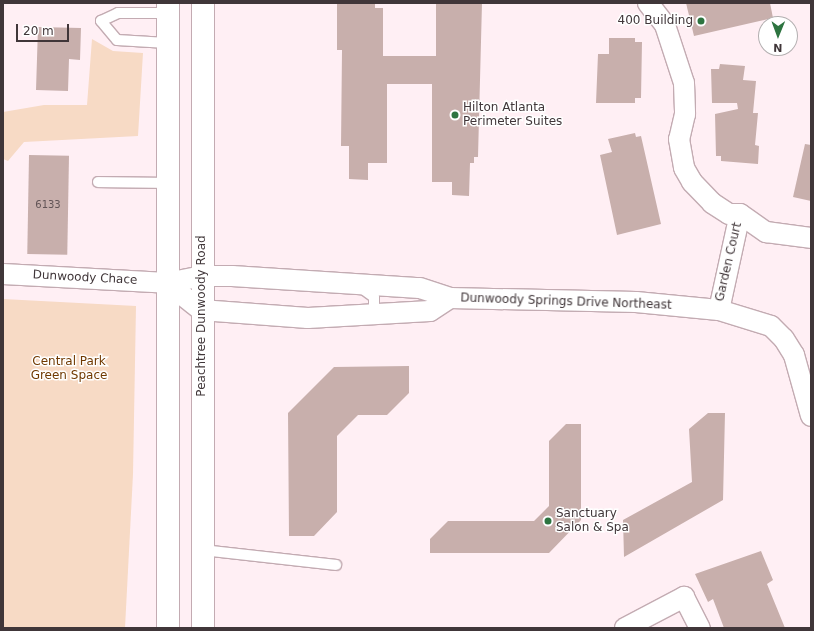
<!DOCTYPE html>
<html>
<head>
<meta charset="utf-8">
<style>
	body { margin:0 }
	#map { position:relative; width:814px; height:631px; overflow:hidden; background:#ffeff4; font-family:"DejaVu Sans",sans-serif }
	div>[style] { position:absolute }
	.green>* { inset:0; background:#f7dac5 }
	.building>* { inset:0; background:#c8afac; transform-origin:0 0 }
	.roads { filter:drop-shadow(1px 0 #c3abb2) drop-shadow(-1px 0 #c3abb2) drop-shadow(0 1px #c3abb2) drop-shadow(0 -1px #c3abb2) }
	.service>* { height:10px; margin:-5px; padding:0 5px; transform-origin:5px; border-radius:5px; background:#fff }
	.minor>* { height:20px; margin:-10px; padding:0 10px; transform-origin:10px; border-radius:10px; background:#fff }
	.secondary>* { height:22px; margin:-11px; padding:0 11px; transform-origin:11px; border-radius:11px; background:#fff }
	.dots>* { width:11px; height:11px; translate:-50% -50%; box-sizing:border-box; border:2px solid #fff; border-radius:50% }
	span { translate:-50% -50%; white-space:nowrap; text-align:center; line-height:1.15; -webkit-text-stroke:3px #fff; paint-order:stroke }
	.number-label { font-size:10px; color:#625456 }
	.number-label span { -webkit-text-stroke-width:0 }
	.poi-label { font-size:12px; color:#403639 }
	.right { translate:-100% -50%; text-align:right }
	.left { translate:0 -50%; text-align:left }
	.street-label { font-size:12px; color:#403639 }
	.park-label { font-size:12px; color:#703900 }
	.frame { position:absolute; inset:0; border:4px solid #403639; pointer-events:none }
	.north { position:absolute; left:758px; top:16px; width:40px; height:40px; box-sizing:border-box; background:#fff; border:1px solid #b3afb0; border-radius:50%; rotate:181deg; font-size:11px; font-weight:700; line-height:16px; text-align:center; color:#403639 }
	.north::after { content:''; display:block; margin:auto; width:14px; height:18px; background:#2d7440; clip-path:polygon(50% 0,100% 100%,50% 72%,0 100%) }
	.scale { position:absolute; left:16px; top:24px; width:53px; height:18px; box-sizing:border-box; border:2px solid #403639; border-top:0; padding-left:5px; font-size:12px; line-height:14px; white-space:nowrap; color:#403639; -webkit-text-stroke:3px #fff; paint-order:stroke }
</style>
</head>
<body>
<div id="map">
	<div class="green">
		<div style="clip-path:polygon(92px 39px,113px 51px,143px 53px,138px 136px,24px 142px,8px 161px,3px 159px,3px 112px,44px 105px,87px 105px)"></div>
		<div style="clip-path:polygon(3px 299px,136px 306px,133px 474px,125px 628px,3px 628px)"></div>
	</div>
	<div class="building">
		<div style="clip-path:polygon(337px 3px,375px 3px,375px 8px,383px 8px,383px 56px,436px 56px,436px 3px,482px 3px,478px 157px,474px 157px,474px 163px,470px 163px,469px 196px,452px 195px,452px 182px,432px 182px,432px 84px,387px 84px,387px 163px,368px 163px,368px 180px,349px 179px,349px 146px,341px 146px,342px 50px,337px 50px)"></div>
		<div style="clip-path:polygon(686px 3px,770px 3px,773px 18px,694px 36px)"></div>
		<div style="clip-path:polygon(38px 27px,81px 28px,80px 60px,69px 59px,68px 91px,36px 90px)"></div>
		<div style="clip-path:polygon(609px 38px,635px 38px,635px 42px,642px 42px,641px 98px,635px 98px,635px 103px,596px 103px,598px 54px,609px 54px)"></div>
		<div style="clip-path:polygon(720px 64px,745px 66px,743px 80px,756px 81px,753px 113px,758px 113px,755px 145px,759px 146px,758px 164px,721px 161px,721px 156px,716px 156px,715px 114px,738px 109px,737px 103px,712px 103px,711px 69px,719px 69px)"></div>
		<div style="clip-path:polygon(635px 133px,636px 137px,641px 136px,661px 224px,617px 235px,600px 155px,612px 152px,608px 139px)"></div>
		<div style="clip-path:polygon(805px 144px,811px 145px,811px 201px,793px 197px)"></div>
		<div style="left:29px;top:155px;width:40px;height:99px;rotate:1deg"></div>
		<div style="clip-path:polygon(409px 366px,409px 393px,387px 415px,358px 415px,337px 436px,337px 512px,314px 536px,289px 536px,288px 413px,334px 367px)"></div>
		<div style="clip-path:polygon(708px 413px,725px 413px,723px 500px,624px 557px,623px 520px,692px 482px,689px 429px)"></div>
		<div style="clip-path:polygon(566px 424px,581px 424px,581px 520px,549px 553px,430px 553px,430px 539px,448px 521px,534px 521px,549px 506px,549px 441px)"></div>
		<div style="clip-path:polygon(761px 551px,773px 580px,767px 584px,785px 628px,724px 628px,713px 599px,708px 602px,695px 574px)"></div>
	</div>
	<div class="roads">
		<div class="service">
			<div style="left:167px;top:43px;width:50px;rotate:-176.6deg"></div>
			<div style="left:117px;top:40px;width:25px;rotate:-130deg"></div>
			<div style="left:101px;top:21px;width:19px;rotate:-25deg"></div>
			<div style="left:118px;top:13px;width:50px"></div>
			<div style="left:98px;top:182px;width:69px;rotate:0.8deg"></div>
			<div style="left:360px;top:287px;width:17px;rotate:36deg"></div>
			<div style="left:374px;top:297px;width:10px;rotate:90deg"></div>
			<div style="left:374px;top:307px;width:11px;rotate:139deg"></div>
			<div style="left:203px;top:550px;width:134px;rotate:6.4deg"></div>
		</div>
		<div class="minor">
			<div style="left:648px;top:3px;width:28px;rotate:52deg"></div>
			<div style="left:665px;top:25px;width:61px;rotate:71.9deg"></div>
			<div style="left:684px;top:83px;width:31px;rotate:88deg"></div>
			<div style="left:685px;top:114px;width:26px;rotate:103deg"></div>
			<div style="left:679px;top:139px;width:29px;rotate:80deg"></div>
			<div style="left:684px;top:168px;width:16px;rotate:60deg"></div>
			<div style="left:692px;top:182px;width:29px;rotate:46deg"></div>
			<div style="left:712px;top:203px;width:20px;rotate:33deg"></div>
			<div style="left:729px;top:214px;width:11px"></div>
			<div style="left:740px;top:214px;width:32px;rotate:35deg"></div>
			<div style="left:766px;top:232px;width:45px;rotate:7.6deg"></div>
			<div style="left:3px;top:274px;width:164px;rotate:3.1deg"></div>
			<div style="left:167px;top:283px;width:36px;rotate:-11deg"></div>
			<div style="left:202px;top:276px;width:30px"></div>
			<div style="left:232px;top:276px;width:188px;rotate:3.7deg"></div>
			<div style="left:420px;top:288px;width:32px;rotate:18deg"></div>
			<div style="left:450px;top:298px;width:186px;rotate:1.2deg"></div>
			<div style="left:636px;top:302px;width:83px;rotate:5.5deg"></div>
			<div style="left:719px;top:310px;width:54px;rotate:17.1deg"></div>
			<div style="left:771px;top:326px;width:18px;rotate:45deg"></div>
			<div style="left:784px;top:339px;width:19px;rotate:58deg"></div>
			<div style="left:794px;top:355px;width:63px;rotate:74.4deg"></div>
			<div style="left:167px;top:283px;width:43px;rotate:38.5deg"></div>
			<div style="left:201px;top:310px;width:107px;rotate:4.3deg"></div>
			<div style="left:308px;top:318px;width:122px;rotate:-3.3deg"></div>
			<div style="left:430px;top:311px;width:24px;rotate:-33deg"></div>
			<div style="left:719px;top:310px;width:98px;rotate:-77.7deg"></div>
			<div style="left:625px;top:628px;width:67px;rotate:-27.7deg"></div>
			<div style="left:684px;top:597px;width:35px;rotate:63deg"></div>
		</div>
		<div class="secondary">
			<div style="left:168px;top:628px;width:625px;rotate:-90deg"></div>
			<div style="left:203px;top:628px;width:625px;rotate:-90deg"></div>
		</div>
	</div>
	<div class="dots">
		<div style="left:701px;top:21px;background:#2d7440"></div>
		<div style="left:455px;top:115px;background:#2d7440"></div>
		<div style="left:548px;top:521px;background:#2d7440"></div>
	</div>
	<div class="number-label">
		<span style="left:48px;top:205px">6133</span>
	</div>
	<div class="poi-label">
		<span class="right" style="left:693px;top:21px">400 Building</span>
		<span class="left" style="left:463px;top:115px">Hilton Atlanta<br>Perimeter Suites</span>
		<span class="left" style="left:556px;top:521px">Sanctuary<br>Salon &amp; Spa</span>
	</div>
	<div class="street-label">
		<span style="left:729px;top:262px;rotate:-77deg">Garden Court</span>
		<span style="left:85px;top:278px;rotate:3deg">Dunwoody Chace</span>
		<span style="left:566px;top:302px;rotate:2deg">Dunwoody Springs Drive Northeast</span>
		<span style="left:202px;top:316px;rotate:-90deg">Peachtree Dunwoody Road</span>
	</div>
	<div class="park-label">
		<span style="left:69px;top:369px">Central Park<br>Green Space</span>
	</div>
	<div class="frame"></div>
	<div class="north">N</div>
	<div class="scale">20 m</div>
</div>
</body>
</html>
